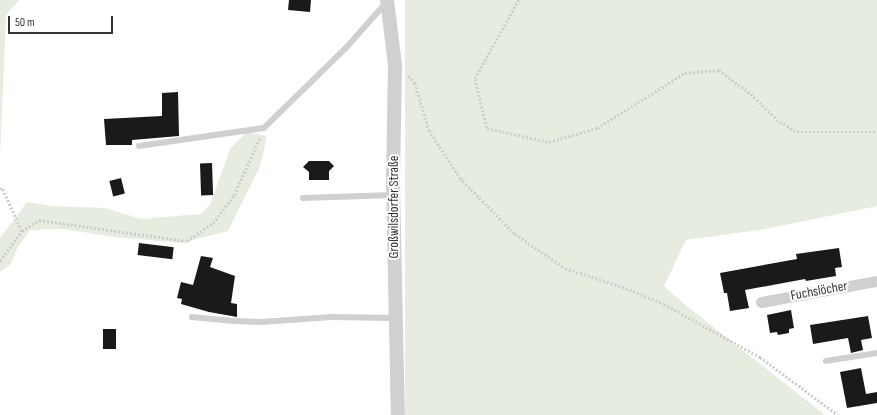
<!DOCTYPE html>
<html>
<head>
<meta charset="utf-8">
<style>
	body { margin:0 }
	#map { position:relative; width:877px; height:415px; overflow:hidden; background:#fff; font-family:"Sofia Sans Condensed",sans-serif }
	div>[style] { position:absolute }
	.green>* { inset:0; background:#e6ecdf }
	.building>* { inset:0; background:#1a1a1a; transform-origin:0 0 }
	.path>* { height:2.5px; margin-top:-1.25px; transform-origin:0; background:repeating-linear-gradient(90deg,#cdcdcd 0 2px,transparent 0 4px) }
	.service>* { height:5.5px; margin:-2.75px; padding:0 2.75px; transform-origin:2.75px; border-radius:2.75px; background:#d0d0d0 }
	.minor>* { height:11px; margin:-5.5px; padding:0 5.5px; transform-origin:5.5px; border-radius:5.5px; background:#d0d0d0 }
	.tertiary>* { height:14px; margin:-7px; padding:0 7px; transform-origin:7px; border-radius:7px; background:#d0d0d0 }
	span { translate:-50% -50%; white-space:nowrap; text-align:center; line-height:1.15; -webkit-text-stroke:4px #fff; paint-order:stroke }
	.street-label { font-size:14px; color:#333 }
	.scale { position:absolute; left:8px; top:16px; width:105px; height:18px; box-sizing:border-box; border:2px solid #333; border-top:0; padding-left:5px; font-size:12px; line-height:14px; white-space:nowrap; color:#333; -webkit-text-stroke:3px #fff; paint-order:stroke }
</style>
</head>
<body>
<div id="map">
	<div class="green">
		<div style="clip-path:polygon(0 0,19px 0,6px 15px,0 157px)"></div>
		<div style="clip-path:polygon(405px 0,877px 0,877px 206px,765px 229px,686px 240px,664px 286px,683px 303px,825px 415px,405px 415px)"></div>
		<div style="clip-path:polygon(247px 132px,266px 136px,264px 151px,259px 169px,228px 231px,181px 243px,114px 237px,64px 229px,30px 230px,17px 249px,11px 264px,0 272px,0 238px,27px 202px,52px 206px,105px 208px,141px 219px,200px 214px,210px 205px,230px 149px)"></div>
	</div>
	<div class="building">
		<div style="clip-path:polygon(289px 0,311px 0,310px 12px,288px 10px)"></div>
		<div style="clip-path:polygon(178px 92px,179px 136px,132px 140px,132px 145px,106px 145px,104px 119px,162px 116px,162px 93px)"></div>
		<div style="clip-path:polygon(309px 161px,329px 161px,334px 166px,329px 171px,329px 180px,309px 180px,309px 172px,303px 167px)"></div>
		<div style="left:212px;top:163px;width:32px;height:12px;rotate:88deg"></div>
		<div style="left:121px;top:178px;width:16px;height:12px;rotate:76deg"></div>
		<div style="left:139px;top:243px;width:35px;height:12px;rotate:7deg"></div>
		<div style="clip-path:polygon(839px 248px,842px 267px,835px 268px,836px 276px,806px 281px,805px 279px,745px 290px,749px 308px,730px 311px,727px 293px,724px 293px,720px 273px,797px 259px,796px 254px)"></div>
		<div style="clip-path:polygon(201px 256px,213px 258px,210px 267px,235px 276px,231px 303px,237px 304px,237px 317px,209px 312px,181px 304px,182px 299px,177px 298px,181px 282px,193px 285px)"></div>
		<div style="clip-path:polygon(791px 310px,794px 328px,789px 329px,789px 333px,778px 335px,777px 332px,770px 333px,767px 315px)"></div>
		<div style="clip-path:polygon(868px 316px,872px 338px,861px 340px,863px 350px,851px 353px,848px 338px,813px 344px,810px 325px)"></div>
		<div style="left:103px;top:329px;width:13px;height:20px"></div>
		<div style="clip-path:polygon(861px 368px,866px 394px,877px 392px,877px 403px,847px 408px,840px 372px)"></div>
	</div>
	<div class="path">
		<div style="left:519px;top:0;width:90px;rotate:119.1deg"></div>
		<div style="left:475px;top:79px;width:50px;rotate:76.2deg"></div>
		<div style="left:487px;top:128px;width:64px;rotate:12.7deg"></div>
		<div style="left:549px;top:142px;width:50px;rotate:-16.3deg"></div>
		<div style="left:597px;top:128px;width:104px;rotate:-32deg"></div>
		<div style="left:685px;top:73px;width:34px;rotate:-5deg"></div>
		<div style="left:719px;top:70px;width:40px;rotate:37deg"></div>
		<div style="left:751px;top:94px;width:40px;rotate:44deg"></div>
		<div style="left:780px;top:122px;width:20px;rotate:30deg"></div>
		<div style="left:797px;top:132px;width:80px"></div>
		<div style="left:408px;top:76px;width:10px;rotate:45deg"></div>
		<div style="left:415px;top:83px;width:49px;rotate:73.4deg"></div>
		<div style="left:429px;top:130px;width:57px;rotate:57.1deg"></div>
		<div style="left:460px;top:178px;width:78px;rotate:45.5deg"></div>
		<div style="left:515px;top:234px;width:60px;rotate:34.2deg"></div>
		<div style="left:565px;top:268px;width:64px;rotate:18.2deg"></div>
		<div style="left:626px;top:288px;width:41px;rotate:22.8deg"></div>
		<div style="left:664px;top:304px;width:110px;rotate:28.9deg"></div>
		<div style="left:760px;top:357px;width:97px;rotate:36.6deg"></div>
		<div style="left:0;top:189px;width:3px"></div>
		<div style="left:3px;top:189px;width:46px;rotate:65.7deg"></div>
		<div style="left:0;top:261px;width:37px;rotate:-54deg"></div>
		<div style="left:22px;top:231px;width:20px;rotate:-33deg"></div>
		<div style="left:39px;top:220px;width:149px;rotate:8.1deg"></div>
		<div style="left:187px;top:241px;width:32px;rotate:-35deg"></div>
		<div style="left:213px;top:223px;width:35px;rotate:-53deg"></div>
		<div style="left:234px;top:195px;width:64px;rotate:-65.9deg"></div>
	</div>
	<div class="service">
		<div style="left:139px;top:146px;width:126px;rotate:-8.2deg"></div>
		<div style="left:264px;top:128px;width:113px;rotate:-44.3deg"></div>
		<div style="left:345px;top:49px;width:60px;rotate:-48.4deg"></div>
		<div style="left:303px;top:198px;width:90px;rotate:-1.9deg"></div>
		<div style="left:192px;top:317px;width:41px;rotate:5.6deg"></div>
		<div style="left:233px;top:321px;width:28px;rotate:2deg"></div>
		<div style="left:261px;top:322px;width:71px;rotate:-4deg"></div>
		<div style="left:332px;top:317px;width:63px;rotate:0.9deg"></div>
		<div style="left:826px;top:361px;width:52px;rotate:-8.9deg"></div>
	</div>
	<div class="minor">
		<div style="left:761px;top:302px;width:118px;rotate:-10.3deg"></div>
	</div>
	<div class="tertiary">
		<div style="left:387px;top:0;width:65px;rotate:83deg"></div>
		<div style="left:395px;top:65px;width:119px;rotate:91deg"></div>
		<div style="left:393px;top:184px;width:231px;rotate:88.8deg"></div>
	</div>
	<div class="street-label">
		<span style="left:394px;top:207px;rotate:-90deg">Großwilsdorfer Straße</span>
		<span style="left:819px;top:291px;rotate:-10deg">Fuchslöcher</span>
	</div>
	<div class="scale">50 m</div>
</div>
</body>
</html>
